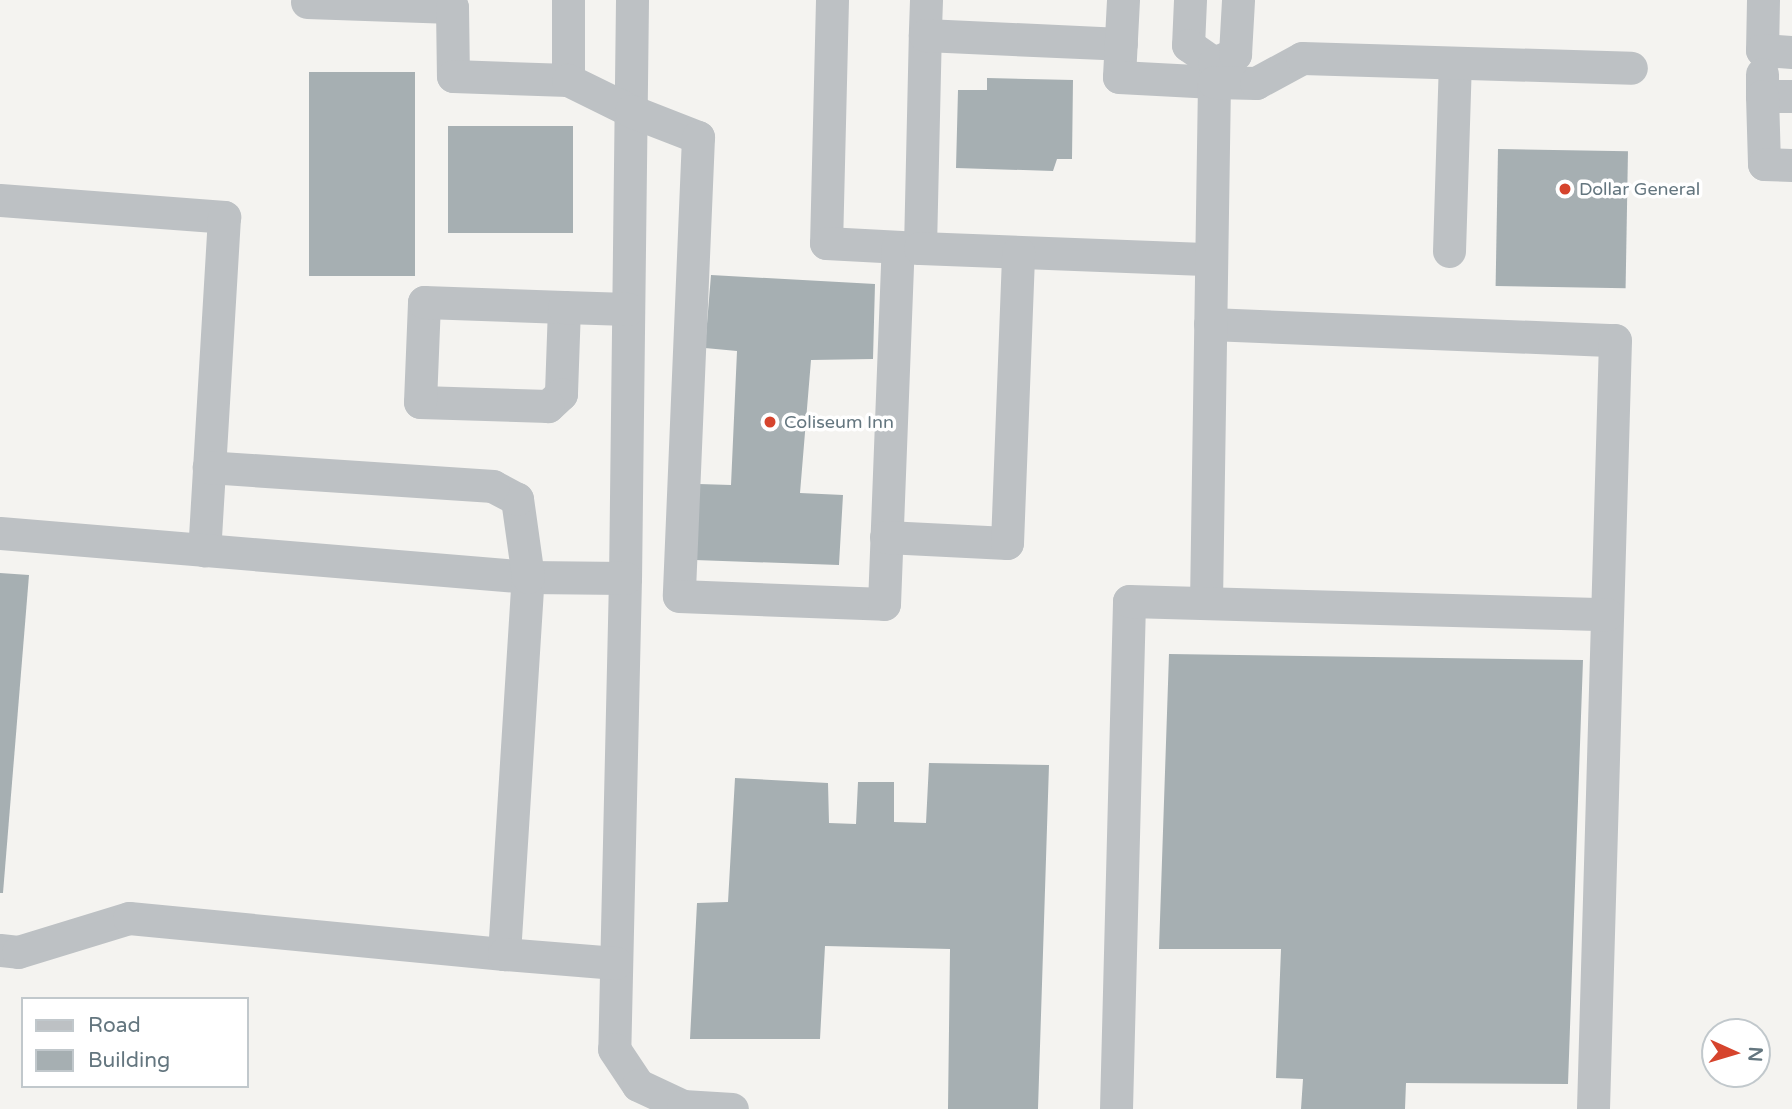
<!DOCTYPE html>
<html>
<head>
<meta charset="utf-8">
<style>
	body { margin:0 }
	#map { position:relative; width:1792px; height:1109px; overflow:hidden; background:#f4f3f0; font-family:"Varela Round",sans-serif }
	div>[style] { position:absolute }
	.building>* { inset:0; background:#a6afb2; transform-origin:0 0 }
	.minor>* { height:33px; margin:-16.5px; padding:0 16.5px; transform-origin:16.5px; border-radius:16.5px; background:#bdc1c4 }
	.dots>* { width:19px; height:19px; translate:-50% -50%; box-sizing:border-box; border:4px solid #fff; border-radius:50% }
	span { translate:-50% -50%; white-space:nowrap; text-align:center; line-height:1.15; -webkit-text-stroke:7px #fff; paint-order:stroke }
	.poi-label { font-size:18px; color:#64767f }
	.left { translate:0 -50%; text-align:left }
	.legend { position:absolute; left:21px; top:997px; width:228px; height:91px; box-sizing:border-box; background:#fff; border:2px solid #c1c8cc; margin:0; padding:9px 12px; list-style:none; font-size:21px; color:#64767f }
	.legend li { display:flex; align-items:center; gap:14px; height:35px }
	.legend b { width:35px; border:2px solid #c1c8cc }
	.north { position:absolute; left:1701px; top:1018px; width:70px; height:70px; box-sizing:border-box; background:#fff; border:2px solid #c1c8cc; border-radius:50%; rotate:94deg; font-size:19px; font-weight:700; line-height:28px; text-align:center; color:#64767f }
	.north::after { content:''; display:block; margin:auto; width:24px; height:32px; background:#d6442d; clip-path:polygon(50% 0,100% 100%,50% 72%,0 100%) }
</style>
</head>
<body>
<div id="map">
	<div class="building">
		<div style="left:309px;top:72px;width:106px;height:204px"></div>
		<div style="clip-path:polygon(987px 78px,1073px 80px,1072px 159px,1057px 159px,1053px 171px,956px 168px,958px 90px,987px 90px)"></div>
		<div style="left:448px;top:126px;width:125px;height:107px"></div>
		<div style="left:1498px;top:149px;width:130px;height:137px;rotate:1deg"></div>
		<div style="clip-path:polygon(711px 275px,875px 284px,873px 359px,811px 360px,800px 493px,843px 495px,839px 565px,695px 560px,699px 484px,731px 485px,737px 351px,705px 348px)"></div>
		<div style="clip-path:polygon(0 573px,29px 575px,3px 893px,0 893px)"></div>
		<div style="clip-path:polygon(1169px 654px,1583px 660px,1568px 1084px,1406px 1083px,1405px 1109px,1301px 1109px,1303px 1079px,1276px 1078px,1281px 949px,1159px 949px)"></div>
		<div style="clip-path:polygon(929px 763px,1049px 765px,1038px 1109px,948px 1109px,950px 949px,825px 946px,820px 1039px,690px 1039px,697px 903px,728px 902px,735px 778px,828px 783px,829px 823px,856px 824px,858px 782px,894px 782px,894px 822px,926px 823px)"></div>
	</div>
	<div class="minor">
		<div style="left:568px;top:0;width:80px;rotate:90deg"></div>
		<div style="left:632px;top:0;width:578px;rotate:90.69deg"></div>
		<div style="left:625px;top:578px;width:471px;rotate:91.3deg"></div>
		<div style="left:614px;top:1049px;width:43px;rotate:56.3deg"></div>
		<div style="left:638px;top:1085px;width:50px;rotate:25deg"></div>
		<div style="left:683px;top:1106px;width:49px;rotate:3.5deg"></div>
		<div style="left:832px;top:0;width:243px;rotate:91.4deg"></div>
		<div style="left:826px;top:243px;width:94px;rotate:3deg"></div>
		<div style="left:920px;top:248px;width:213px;rotate:-88.7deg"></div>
		<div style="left:926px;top:0;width:35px;rotate:92deg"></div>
		<div style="left:925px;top:35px;width:196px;rotate:2.6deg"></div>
		<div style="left:1123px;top:0;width:77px;rotate:93deg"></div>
		<div style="left:1119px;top:77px;width:95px;rotate:3deg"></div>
		<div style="left:1214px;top:82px;width:19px;rotate:-90deg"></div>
		<div style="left:1190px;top:0;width:45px;rotate:92.5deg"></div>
		<div style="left:1188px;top:45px;width:32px;rotate:35deg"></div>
		<div style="left:1763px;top:0;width:50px;rotate:91.1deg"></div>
		<div style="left:1762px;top:50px;width:30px;rotate:4deg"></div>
		<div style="left:307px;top:2px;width:145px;rotate:2deg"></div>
		<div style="left:452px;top:7px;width:69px;rotate:89.2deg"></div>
		<div style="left:453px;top:76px;width:115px;rotate:2deg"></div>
		<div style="left:568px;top:80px;width:70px;rotate:26.2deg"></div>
		<div style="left:631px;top:111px;width:72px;rotate:21.2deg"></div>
		<div style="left:698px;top:137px;width:459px;rotate:92.4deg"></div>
		<div style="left:679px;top:596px;width:205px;rotate:2.2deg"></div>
		<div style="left:884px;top:604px;width:357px;rotate:-87.8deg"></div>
		<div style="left:1214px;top:63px;width:23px;rotate:-23deg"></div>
		<div style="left:1235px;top:54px;width:54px;rotate:-86.8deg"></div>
		<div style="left:1762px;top:74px;width:22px;rotate:90deg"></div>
		<div style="left:1762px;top:96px;width:30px"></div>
		<div style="left:1762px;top:96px;width:68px;rotate:88.3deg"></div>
		<div style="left:1764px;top:164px;width:28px;rotate:2deg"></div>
		<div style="left:0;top:200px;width:225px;rotate:4.3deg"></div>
		<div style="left:224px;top:217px;width:334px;rotate:93.4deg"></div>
		<div style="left:920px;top:248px;width:291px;rotate:2.2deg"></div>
		<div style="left:1449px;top:251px;width:188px;rotate:-88.2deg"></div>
		<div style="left:564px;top:307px;width:87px;rotate:92deg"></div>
		<div style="left:561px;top:394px;width:18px;rotate:137deg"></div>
		<div style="left:548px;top:406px;width:128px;rotate:-178.2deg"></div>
		<div style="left:420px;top:402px;width:100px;rotate:-87.7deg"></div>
		<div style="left:424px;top:302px;width:140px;rotate:2deg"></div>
		<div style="left:564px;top:307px;width:64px;rotate:1.8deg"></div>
		<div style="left:1210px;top:324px;width:405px;rotate:2.3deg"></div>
		<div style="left:1615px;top:340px;width:769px;rotate:91.64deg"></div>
		<div style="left:0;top:533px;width:530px;rotate:4.76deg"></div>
		<div style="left:528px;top:577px;width:97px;rotate:0.6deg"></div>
		<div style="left:886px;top:537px;width:121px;rotate:2.8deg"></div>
		<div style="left:1007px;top:543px;width:291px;rotate:-87.8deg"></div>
		<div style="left:1206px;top:603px;width:521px;rotate:-89.12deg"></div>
		<div style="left:1214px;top:82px;width:42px;rotate:1.4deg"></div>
		<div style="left:1256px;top:83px;width:52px;rotate:-28.5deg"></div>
		<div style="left:1302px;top:58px;width:329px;rotate:1.7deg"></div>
		<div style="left:0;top:950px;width:18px;rotate:6deg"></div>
		<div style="left:18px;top:952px;width:116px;rotate:-17deg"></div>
		<div style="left:129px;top:918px;width:377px;rotate:5.5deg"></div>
		<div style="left:504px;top:954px;width:378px;rotate:-86.4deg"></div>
		<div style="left:528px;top:577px;width:79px;rotate:-98deg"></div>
		<div style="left:517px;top:499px;width:27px;rotate:-152deg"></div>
		<div style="left:493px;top:486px;width:285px;rotate:-176.2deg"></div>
		<div style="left:504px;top:954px;width:112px;rotate:4.6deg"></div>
		<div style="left:1116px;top:1109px;width:508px;rotate:-88.53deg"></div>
		<div style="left:1129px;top:601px;width:478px;rotate:1.6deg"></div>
	</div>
	<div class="dots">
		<div style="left:1565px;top:189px;background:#d6442d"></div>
		<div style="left:770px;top:422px;background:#d6442d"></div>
	</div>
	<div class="poi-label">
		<span class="left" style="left:1579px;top:189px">Dollar General</span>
		<span class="left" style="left:784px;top:422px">Coliseum Inn</span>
	</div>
	<ul class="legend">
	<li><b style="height:9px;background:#bdc1c4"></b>Road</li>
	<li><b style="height:19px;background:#a6afb2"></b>Building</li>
	</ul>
	<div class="north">N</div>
</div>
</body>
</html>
